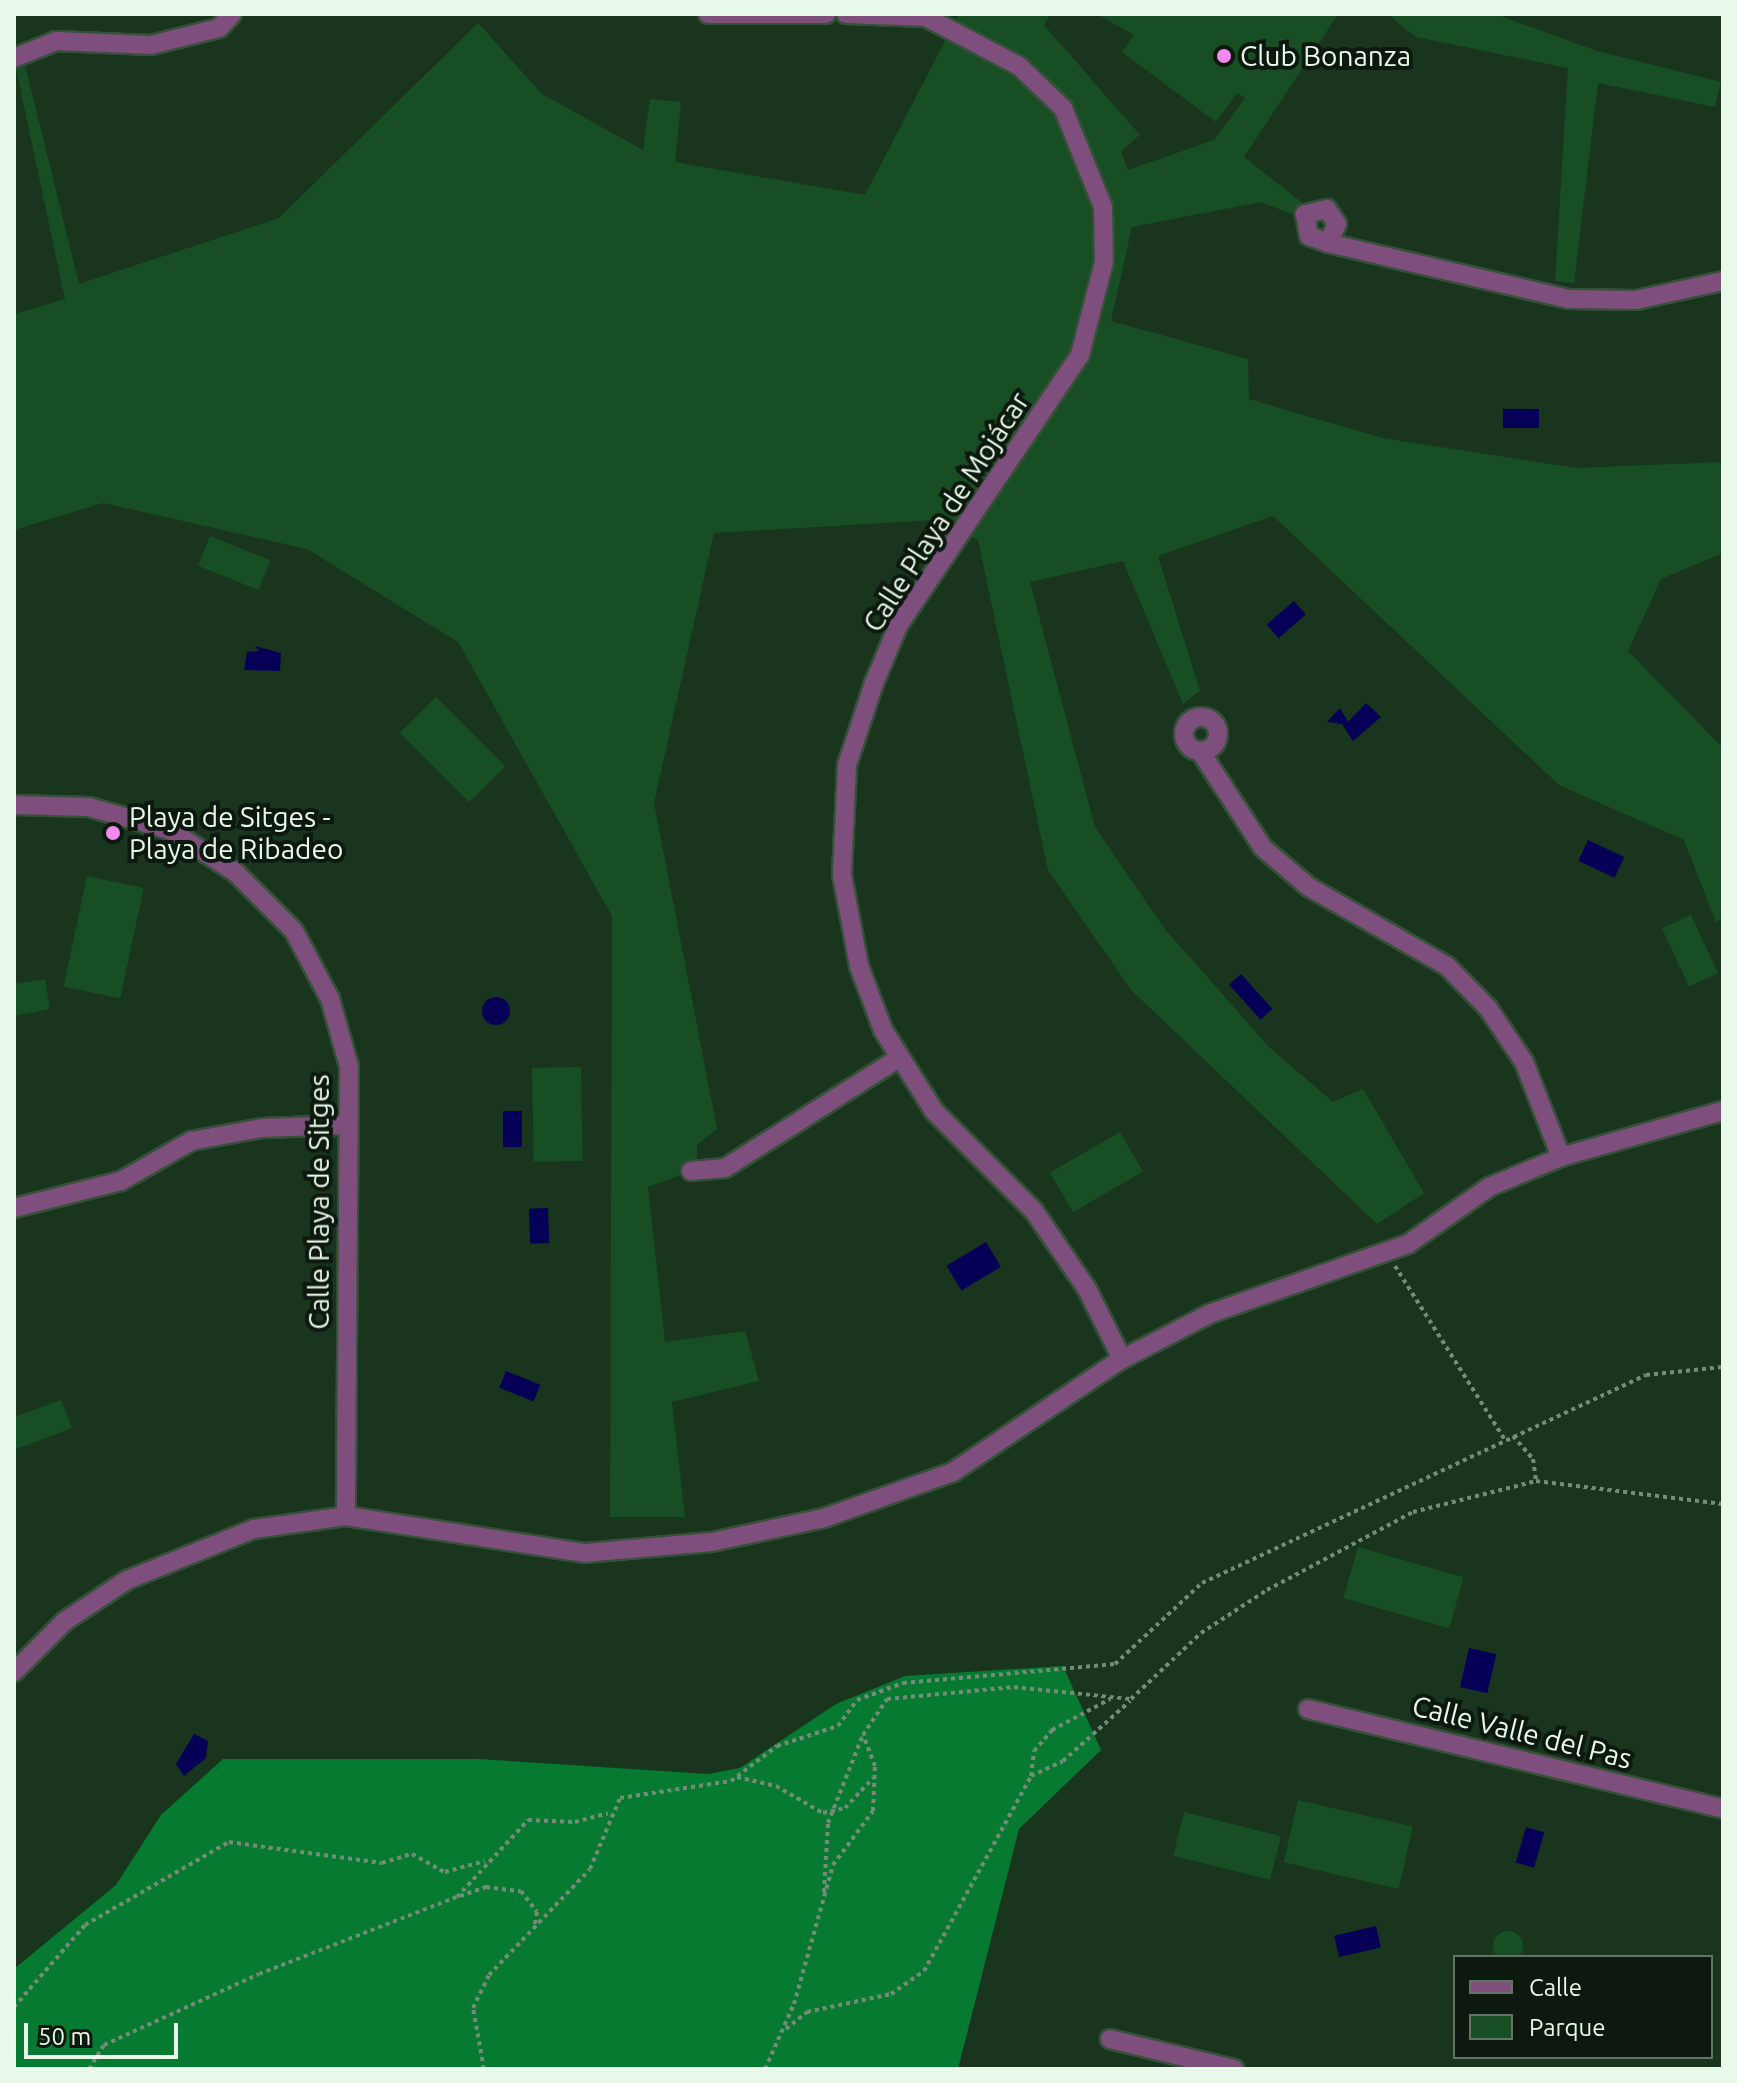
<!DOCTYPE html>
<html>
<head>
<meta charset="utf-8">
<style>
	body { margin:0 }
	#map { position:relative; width:1737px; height:2083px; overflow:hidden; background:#19351e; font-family:Ubuntu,sans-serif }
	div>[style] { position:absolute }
	.green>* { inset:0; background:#174e24; transform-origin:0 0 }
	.round { border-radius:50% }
	.forest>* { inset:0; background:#077a31 }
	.water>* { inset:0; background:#060057; transform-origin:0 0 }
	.path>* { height:4px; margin-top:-2px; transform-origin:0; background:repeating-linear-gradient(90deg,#758c78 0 4px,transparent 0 8px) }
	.roads { filter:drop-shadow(2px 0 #36503a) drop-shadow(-2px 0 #36503a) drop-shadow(0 2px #36503a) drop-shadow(0 -2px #36503a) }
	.street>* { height:18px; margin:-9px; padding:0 9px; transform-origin:9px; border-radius:9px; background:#7e4f7c }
	.street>.ring { margin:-9px; padding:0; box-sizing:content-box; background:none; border:18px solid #7e4f7c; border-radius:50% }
	.dots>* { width:22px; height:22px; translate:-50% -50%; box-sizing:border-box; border:4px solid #0d190f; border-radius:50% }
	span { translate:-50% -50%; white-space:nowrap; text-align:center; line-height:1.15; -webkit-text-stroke:8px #0d190f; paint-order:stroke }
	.poi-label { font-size:28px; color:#e8f8e9 }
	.left { translate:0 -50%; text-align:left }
	.street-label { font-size:28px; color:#e8f8e9 }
	.frame { position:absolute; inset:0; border:16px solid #e8f8e9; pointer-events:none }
	.legend { position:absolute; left:1453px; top:1955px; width:260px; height:104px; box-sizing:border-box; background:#0d190f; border:2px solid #657266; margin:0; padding:10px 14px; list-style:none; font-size:24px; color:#e8f8e9 }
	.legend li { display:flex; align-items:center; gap:16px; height:40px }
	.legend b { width:40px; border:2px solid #657266 }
	.scale { position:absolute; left:24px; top:2023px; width:154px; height:36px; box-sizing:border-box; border:4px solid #e8f8e9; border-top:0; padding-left:10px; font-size:24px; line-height:28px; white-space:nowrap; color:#e8f8e9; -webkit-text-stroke:6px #0d190f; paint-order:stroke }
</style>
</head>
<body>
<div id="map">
	<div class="green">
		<div style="clip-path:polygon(959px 14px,1051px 14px,1044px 25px,1140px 135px,1121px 151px,1128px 170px,1214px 140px,1245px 98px,1237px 93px,1216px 122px,1122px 52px,1134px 35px,1097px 14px,1338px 14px,1244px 157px,1304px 204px,1294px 215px,1261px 202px,1132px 227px,1111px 321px,1248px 359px,1249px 399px,1382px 438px,1576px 468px,1723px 462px,1723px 553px,1661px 579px,1628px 651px,1723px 748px,1723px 918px,1716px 922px,1684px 840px,1559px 785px,1273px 516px,1158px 556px,1200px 691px,1183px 704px,1123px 561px,1030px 582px,1095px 827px,1164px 928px,1269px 1047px,1333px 1102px,1363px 1089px,1424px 1193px,1377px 1224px,1131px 990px,1048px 870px,978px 540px,933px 520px,714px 533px,654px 803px,717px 1129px,697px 1145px,697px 1169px,648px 1187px,665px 1342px,745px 1331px,759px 1381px,672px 1402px,685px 1517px,610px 1517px,612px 916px,458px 642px,307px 549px,103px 503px,14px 530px,14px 314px,65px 299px,16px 69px,25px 65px,79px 284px,279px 218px,478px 23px,542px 94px,643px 150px,650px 99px,681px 102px,675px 162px,865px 195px)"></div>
		<div style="clip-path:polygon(1387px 14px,1495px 14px,1597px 51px,1721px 82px,1715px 107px,1598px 83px,1574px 283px,1555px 281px,1568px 68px,1416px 37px)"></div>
		<div style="left:210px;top:536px;width:65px;height:32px;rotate:22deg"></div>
		<div style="left:436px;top:697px;width:98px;height:51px;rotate:45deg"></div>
		<div style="left:87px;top:876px;width:58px;height:113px;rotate:12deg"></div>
		<div style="left:1691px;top:915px;width:64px;height:32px;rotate:65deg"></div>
		<div style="clip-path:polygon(45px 979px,50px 1009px,14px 1016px,14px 984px)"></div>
		<div style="left:581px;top:1067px;width:94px;height:49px;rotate:89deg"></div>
		<div style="left:1120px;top:1132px;width:46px;height:81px;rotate:60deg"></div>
		<div style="clip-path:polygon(61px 1400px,72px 1428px,14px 1450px,14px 1417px)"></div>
		<div style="left:1358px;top:1547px;width:110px;height:53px;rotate:16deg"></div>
		<div style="left:1298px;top:1800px;width:118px;height:64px;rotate:13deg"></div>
		<div style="left:1184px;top:1812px;width:100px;height:45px;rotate:14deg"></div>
		<div class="round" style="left:1493px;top:1931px;width:30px;height:30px"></div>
	</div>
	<div class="forest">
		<div style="clip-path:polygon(1063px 1666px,1101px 1750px,1019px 1829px,958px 2069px,14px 2069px,14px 1969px,116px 1885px,161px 1815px,223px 1759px,478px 1759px,708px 1774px,740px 1768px,836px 1704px,905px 1676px)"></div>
	</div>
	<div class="water">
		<div style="left:1503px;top:409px;width:36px;height:19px"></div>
		<div style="left:1294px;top:601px;width:18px;height:36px;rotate:49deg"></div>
		<div style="clip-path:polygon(255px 646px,281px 653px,280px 671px,244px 670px,247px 652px,259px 651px)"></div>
		<div style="clip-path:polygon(1366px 703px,1381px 717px,1353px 741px,1342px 724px,1327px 722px,1340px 708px,1348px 722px)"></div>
		<div style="left:1588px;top:840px;width:40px;height:23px;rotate:25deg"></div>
		<div style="left:1241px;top:974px;width:47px;height:16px;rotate:48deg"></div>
		<div class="round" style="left:482px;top:997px;width:28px;height:28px"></div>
		<div style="left:503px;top:1111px;width:19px;height:36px"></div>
		<div style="left:548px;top:1208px;width:35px;height:19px;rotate:88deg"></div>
		<div style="left:986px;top:1242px;width:29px;height:46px;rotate:59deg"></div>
		<div style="left:506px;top:1371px;width:37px;height:18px;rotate:22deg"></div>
		<div style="left:1469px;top:1648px;width:28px;height:40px;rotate:13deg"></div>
		<div style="clip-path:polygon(194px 1734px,208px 1741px,206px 1758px,184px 1776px,176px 1764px)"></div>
		<div style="left:1526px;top:1827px;width:19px;height:37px;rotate:16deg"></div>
		<div style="left:1376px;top:1926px;width:22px;height:43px;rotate:77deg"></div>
	</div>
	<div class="path">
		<div style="left:1395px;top:1266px;width:206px;rotate:57.7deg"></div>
		<div style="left:1513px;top:1436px;width:30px;rotate:49deg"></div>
		<div style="left:1533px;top:1459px;width:22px;rotate:82deg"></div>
		<div style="left:1031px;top:1776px;width:25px;rotate:-83deg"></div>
		<div style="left:1034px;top:1751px;width:28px;rotate:-49deg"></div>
		<div style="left:1052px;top:1730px;width:66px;rotate:-28.1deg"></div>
		<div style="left:737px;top:1777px;width:40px;rotate:13deg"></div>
		<div style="left:776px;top:1786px;width:54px;rotate:29.9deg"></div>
		<div style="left:823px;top:1813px;width:23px;rotate:-13deg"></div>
		<div style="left:845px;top:1808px;width:41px;rotate:-47deg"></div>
		<div style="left:824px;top:1892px;width:69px;rotate:-86.7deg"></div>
		<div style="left:828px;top:1823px;width:92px;rotate:-68.4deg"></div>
		<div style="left:460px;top:1896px;width:28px;rotate:-19deg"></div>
		<div style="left:486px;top:1887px;width:35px;rotate:7deg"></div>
		<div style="left:521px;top:1891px;width:26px;rotate:53deg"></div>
		<div style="left:537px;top:1912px;width:17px;rotate:100deg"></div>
		<div style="left:14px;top:2007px;width:108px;rotate:-49.1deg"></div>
		<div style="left:85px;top:1925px;width:166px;rotate:-30deg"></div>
		<div style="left:229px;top:1842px;width:154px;rotate:7.8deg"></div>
		<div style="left:382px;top:1863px;width:31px;rotate:-17deg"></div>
		<div style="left:412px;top:1854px;width:38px;rotate:29deg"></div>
		<div style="left:445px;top:1872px;width:41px;rotate:-15.4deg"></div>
		<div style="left:786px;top:2029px;width:27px;rotate:-39deg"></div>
		<div style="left:807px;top:2012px;width:86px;rotate:-12.1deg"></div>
		<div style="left:891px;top:1994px;width:40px;rotate:-34.9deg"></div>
		<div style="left:924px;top:1971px;width:222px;rotate:-61.2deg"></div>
		<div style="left:1031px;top:1776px;width:35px;rotate:-25deg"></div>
		<div style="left:1063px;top:1761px;width:90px;rotate:-41.8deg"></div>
		<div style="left:89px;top:2069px;width:28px;rotate:-58deg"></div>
		<div style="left:104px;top:2045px;width:170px;rotate:-24.6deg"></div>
		<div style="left:259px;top:1974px;width:212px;rotate:-21.3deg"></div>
		<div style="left:457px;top:1897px;width:105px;rotate:-47.3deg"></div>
		<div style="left:528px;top:1820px;width:47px;rotate:2.4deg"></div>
		<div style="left:575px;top:1822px;width:34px;rotate:-15deg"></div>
		<div style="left:484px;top:2069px;width:62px;rotate:-100.2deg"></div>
		<div style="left:473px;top:2008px;width:37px;rotate:-64deg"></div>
		<div style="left:489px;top:1975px;width:146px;rotate:-46.4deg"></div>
		<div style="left:590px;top:1869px;width:77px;rotate:-67.1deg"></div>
		<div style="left:620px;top:1798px;width:112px;rotate:-8.7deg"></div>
		<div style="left:731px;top:1781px;width:58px;rotate:-37.3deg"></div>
		<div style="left:777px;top:1746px;width:64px;rotate:-18.2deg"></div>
		<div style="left:838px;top:1726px;width:32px;rotate:-54deg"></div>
		<div style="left:857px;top:1700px;width:49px;rotate:-20.3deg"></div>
		<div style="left:903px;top:1683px;width:213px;rotate:-5.1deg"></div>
		<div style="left:1115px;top:1664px;width:119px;rotate:-43deg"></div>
		<div style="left:1202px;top:1583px;width:490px;rotate:-25.1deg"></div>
		<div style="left:1646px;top:1375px;width:77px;rotate:-5.9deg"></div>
		<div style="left:765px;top:2069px;width:71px;rotate:-66deg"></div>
		<div style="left:794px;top:2004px;width:144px;rotate:-74.3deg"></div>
		<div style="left:833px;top:1865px;width:67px;rotate:-53.5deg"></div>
		<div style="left:873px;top:1811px;width:45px;rotate:-87.5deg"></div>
		<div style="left:875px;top:1766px;width:33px;rotate:-111deg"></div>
		<div style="left:863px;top:1735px;width:43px;rotate:-56.3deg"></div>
		<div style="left:887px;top:1699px;width:128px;rotate:-5.4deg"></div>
		<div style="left:1014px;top:1687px;width:118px;rotate:5.9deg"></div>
		<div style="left:1131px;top:1699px;width:96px;rotate:-43.3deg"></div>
		<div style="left:1201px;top:1633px;width:79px;rotate:-33.1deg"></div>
		<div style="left:1267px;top:1590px;width:166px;rotate:-28.1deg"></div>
		<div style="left:1413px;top:1512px;width:127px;rotate:-14.1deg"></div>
		<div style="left:1536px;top:1481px;width:188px;rotate:7deg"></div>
	</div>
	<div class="roads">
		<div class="street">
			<div style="left:708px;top:14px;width:118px"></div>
			<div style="left:846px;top:14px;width:80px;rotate:2.1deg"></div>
			<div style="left:926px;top:17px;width:105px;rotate:27.8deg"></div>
			<div style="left:1019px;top:66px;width:61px;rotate:43.7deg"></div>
			<div style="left:1063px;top:108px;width:107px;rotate:68deg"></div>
			<div style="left:1103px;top:207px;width:55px;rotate:89deg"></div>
			<div style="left:1104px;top:262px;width:96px;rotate:104.5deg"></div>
			<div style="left:1080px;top:355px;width:326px;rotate:123.9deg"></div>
			<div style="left:898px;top:626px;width:62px;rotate:112.8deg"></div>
			<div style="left:874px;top:683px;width:86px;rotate:108.2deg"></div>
			<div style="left:847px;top:765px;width:110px;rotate:92.6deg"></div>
			<div style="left:842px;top:875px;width:93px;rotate:79.4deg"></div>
			<div style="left:859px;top:966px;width:68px;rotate:69.4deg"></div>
			<div style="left:883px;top:1030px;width:96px;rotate:57.8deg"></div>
			<div style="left:934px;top:1111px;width:141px;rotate:45deg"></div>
			<div style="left:1034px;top:1211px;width:94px;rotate:55.8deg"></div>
			<div style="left:1087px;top:1289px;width:78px;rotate:63.4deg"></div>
			<div style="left:14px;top:58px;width:45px;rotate:-22deg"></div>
			<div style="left:56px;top:41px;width:95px;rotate:2.4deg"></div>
			<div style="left:151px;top:45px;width:70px;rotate:-14deg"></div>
			<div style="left:219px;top:28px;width:19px;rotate:-47deg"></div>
			<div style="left:1328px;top:243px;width:21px;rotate:-65deg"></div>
			<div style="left:1337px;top:224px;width:18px;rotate:-124deg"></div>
			<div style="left:1327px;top:209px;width:23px;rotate:167deg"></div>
			<div style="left:1305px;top:214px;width:22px;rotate:80deg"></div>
			<div style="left:1309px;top:236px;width:20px;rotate:20deg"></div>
			<div style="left:1328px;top:243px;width:247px;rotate:13.1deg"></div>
			<div style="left:1569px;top:299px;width:67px;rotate:0.9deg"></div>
			<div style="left:1636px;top:300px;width:89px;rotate:-12.3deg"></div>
			<div class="ring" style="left:1184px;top:717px;width:16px;height:16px"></div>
			<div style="left:1202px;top:754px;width:112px;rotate:57deg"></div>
			<div style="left:1263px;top:848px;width:60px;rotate:40.3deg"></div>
			<div style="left:1309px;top:887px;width:159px;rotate:29.8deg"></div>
			<div style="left:1447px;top:966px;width:59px;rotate:45.7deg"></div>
			<div style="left:1488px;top:1008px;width:65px;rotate:56.3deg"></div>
			<div style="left:1524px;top:1062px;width:102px;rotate:68.7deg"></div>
			<div style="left:14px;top:805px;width:75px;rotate:1.5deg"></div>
			<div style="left:89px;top:807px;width:84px;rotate:15.9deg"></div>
			<div style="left:170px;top:830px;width:77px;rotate:32.9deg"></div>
			<div style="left:235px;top:872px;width:83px;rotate:45deg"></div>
			<div style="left:294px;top:931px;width:77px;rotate:62.1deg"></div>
			<div style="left:330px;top:999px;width:70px;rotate:74.2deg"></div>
			<div style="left:349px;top:1066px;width:450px;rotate:90.4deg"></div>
			<div style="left:691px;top:1171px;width:34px;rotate:-5deg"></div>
			<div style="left:725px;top:1168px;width:206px;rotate:-32.3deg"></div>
			<div style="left:14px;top:1208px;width:110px;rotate:-14.2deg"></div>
			<div style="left:121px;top:1181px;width:81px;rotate:-29.7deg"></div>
			<div style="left:191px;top:1141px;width:72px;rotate:-10.4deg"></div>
			<div style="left:262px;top:1128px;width:86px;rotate:-2deg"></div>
			<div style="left:14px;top:1672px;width:72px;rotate:-45deg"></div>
			<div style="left:65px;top:1621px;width:74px;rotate:-33.5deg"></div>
			<div style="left:127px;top:1580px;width:137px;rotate:-21.9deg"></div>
			<div style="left:254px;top:1529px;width:93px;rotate:-8deg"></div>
			<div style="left:346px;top:1516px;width:242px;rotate:8.8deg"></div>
			<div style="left:585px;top:1553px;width:127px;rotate:-5deg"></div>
			<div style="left:712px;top:1542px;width:115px;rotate:-12.1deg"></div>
			<div style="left:824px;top:1518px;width:137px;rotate:-19.6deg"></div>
			<div style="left:953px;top:1472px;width:203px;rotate:-33.8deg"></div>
			<div style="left:1122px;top:1359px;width:98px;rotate:-27.3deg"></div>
			<div style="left:1209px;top:1314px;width:211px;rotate:-19.4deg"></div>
			<div style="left:1408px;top:1244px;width:99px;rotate:-35.1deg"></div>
			<div style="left:1489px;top:1187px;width:78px;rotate:-22.6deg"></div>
			<div style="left:1561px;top:1157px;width:168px;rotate:-15.9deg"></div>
			<div style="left:1308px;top:1709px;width:427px;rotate:13.5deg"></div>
			<div style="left:1110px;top:2039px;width:128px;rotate:13.6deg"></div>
		</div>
	</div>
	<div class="dots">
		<div style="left:1224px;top:56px;background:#f489f0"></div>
		<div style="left:113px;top:833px;background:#f489f0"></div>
	</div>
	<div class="poi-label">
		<span class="left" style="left:1240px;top:56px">Club Bonanza</span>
		<span class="left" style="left:129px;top:833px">Playa de Sitges -<br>Playa de Ribadeo</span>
	</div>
	<div class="street-label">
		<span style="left:946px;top:512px;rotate:-57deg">Calle Playa de Mojácar</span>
		<span style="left:319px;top:1202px;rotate:-90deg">Calle Playa de Sitges</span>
		<span style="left:1522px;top:1732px;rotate:14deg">Calle Valle del Pas</span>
	</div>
	<div class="frame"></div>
	<ul class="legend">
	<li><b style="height:10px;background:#7e4f7c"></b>Calle</li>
	<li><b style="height:22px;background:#174e24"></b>Parque</li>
	</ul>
	<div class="scale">50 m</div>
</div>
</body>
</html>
